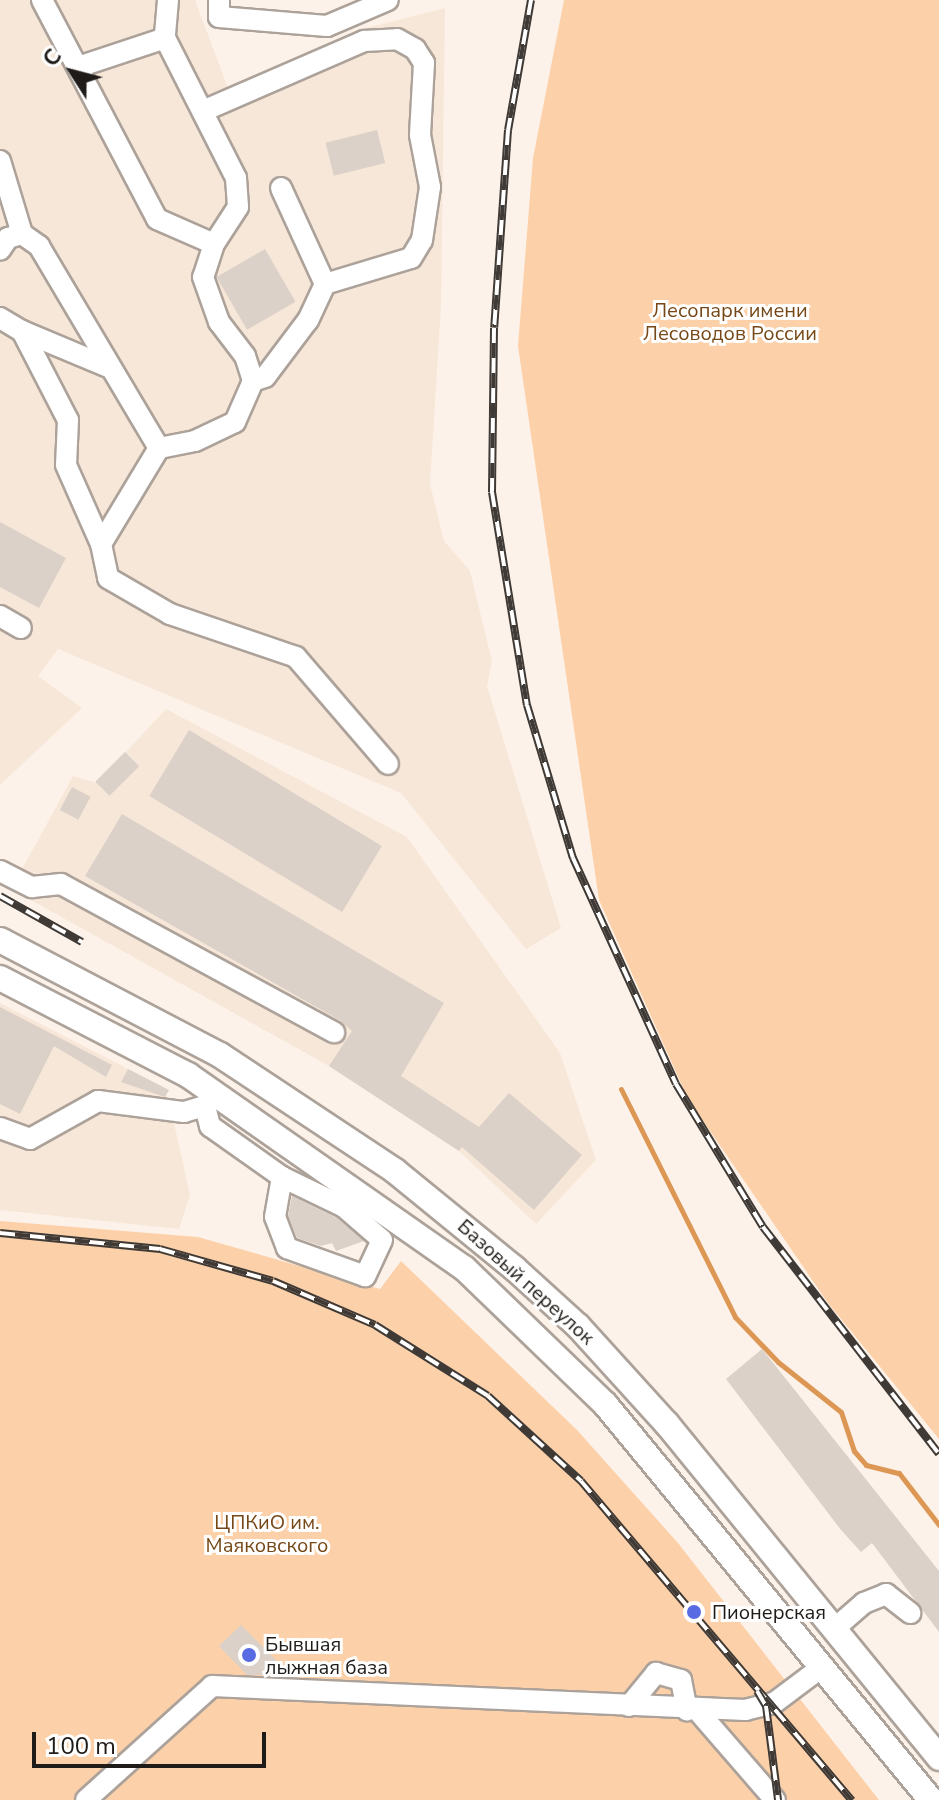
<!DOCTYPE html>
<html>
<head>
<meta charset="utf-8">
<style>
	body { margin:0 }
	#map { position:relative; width:939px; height:1800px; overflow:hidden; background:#fdf2e9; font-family:"Nunito Sans",sans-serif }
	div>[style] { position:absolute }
	.built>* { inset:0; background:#f7e7d8 }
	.green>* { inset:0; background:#fcd1aa }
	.stream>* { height:5px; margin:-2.5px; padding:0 2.5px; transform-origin:2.5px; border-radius:2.5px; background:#dc9755 }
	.building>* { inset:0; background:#dbd1c8; transform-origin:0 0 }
	.roads { filter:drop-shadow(2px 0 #aca29a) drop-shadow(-2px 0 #aca29a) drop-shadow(0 2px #aca29a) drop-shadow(0 -2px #aca29a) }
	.minor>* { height:20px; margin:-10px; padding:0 10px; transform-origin:10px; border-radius:10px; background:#fff }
	.major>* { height:24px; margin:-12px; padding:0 12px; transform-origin:12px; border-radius:12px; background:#fff }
	.rail>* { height:8px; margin-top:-4px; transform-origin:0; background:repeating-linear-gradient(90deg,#fff 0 15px,#3f3a36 0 30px); box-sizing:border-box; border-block:2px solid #3f3a36 }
	.dots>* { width:22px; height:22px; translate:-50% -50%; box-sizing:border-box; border:4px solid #fff; border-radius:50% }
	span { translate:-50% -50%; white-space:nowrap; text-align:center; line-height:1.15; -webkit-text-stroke:6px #fff; paint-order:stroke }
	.park-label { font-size:20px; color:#774817 }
	.street-label { font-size:20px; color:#1f1b18 }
	.poi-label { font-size:20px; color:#1f1b18 }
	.left { translate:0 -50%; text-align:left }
	.north { position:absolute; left:32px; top:32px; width:80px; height:80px; -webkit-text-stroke:6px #fff; paint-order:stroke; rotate:306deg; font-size:22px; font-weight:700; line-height:32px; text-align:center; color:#1f1b18 }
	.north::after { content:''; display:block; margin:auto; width:28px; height:36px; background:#1f1b18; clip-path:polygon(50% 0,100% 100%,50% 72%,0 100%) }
	.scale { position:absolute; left:32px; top:1732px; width:234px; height:36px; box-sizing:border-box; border:4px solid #1f1b18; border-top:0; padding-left:10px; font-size:24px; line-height:28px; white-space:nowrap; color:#1f1b18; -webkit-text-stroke:6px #fff; paint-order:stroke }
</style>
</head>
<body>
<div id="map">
	<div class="built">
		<div style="clip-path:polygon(0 0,195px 0,228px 88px,355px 31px,445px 8px,441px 306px,430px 484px,444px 541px,470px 571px,492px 661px,487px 686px,561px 928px,526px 949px,401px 793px,58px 649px,38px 676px,82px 708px,0 785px)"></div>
		<div style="clip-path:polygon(166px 709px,407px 837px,560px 1053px,596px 1160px,536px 1224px,459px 1151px,329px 1066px,11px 889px,73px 776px,97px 783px)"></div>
		<div style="clip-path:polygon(0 1003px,169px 1090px,159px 1108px,174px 1123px,190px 1195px,179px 1229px,0 1210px)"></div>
	</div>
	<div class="green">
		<div style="clip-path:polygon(564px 0,939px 0,939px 1439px,828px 1303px,688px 1099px,599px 900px,518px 346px,533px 158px)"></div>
		<div style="clip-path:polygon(0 1221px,198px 1237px,380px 1289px,401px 1261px,577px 1430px,678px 1543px,879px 1800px,0 1800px)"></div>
	</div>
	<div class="stream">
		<div style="left:621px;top:1089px;width:255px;rotate:63.4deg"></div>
		<div style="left:735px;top:1317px;width:62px;rotate:46.3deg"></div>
		<div style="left:778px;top:1362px;width:80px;rotate:38.4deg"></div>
		<div style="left:841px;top:1412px;width:41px;rotate:71.6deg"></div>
		<div style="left:854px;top:1451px;width:18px;rotate:49deg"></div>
		<div style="left:866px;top:1465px;width:34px;rotate:14deg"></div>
		<div style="left:899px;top:1473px;width:66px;rotate:52.4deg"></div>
	</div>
	<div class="building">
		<div style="left:377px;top:130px;width:34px;height:53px;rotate:76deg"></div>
		<div style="left:265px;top:249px;width:61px;height:56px;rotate:60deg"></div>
		<div style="clip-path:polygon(0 522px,66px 558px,39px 608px,0 587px)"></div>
		<div style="left:189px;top:730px;width:225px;height:77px;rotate:31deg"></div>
		<div style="left:125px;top:752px;width:20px;height:42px;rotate:45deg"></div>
		<div style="left:72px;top:787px;width:21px;height:26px;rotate:28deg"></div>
		<div style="clip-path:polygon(122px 814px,444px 1003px,401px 1076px,479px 1127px,509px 1093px,582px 1155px,534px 1210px,462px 1147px,459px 1151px,329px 1066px,352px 1031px,341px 1021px,85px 876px)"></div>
		<div style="clip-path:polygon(0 1007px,112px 1065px,106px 1077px,54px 1046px,20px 1114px,0 1104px)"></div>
		<div style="clip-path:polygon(128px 1069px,169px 1090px,165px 1097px,121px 1082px)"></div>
		<div style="clip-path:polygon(292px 1196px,337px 1218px,364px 1241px,336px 1251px,332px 1243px,321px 1246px,297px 1238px,288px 1216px)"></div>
		<div style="clip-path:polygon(762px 1349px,939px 1571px,939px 1632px,872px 1543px,861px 1552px,841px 1530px,726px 1379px)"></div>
		<div style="clip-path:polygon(241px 1625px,279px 1663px,266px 1675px,247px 1675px,219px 1646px)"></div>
	</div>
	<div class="roads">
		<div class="minor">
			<div style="left:42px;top:0;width:247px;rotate:62.3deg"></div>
			<div style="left:157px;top:219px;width:62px;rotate:23.7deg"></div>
			<div style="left:168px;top:0;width:38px;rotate:95deg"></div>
			<div style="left:165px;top:38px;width:157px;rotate:63.1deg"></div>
			<div style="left:236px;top:178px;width:29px;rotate:86deg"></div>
			<div style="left:238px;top:207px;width:44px;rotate:123deg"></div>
			<div style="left:214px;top:244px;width:35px;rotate:108deg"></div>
			<div style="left:203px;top:277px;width:48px;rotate:70.4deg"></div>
			<div style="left:219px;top:322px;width:43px;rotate:52.6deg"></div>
			<div style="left:245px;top:356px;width:26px;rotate:72deg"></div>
			<div style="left:253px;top:381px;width:45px;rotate:113.7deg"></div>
			<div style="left:235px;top:422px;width:44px;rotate:154.6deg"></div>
			<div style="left:195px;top:441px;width:37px;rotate:169deg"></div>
			<div style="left:159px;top:448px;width:112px;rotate:121.1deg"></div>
			<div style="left:101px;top:544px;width:35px;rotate:78deg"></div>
			<div style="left:108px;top:578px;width:72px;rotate:30.1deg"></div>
			<div style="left:170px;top:614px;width:133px;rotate:18.8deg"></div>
			<div style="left:296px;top:657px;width:141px;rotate:49.3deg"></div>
			<div style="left:219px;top:0;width:17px;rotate:90deg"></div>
			<div style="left:219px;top:17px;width:108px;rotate:4.8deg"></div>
			<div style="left:327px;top:26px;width:66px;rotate:-23.1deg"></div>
			<div style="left:81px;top:66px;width:89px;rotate:-18.4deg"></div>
			<div style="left:203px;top:111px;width:176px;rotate:-23.5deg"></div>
			<div style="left:364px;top:41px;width:33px;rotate:-3deg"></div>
			<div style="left:397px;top:39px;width:21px;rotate:29deg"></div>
			<div style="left:415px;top:49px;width:17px;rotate:57deg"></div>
			<div style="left:424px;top:63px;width:72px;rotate:93.2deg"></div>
			<div style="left:420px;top:135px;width:53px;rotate:79.1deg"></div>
			<div style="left:430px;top:187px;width:54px;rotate:98.6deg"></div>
			<div style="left:422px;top:240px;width:21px;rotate:121deg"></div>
			<div style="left:411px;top:258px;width:90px;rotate:163.2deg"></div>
			<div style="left:325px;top:284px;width:40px;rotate:115deg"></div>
			<div style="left:308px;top:320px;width:71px;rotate:127deg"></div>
			<div style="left:265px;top:377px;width:13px;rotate:162deg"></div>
			<div style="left:0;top:161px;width:76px;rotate:73.2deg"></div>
			<div style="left:22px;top:234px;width:15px;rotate:164deg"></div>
			<div style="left:8px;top:238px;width:14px;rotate:124deg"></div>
			<div style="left:281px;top:188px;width:106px;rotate:65.4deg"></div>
			<div style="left:22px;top:234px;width:21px;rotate:35deg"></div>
			<div style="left:39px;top:246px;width:235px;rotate:59.3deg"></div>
			<div style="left:0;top:318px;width:26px;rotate:31deg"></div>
			<div style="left:22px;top:331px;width:100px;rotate:62.7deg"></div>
			<div style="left:68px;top:420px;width:45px;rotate:92.5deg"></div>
			<div style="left:66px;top:465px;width:86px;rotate:66.1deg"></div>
			<div style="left:22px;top:331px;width:93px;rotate:22.7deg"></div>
			<div style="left:0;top:616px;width:24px;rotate:30deg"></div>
			<div style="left:0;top:871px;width:36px;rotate:27deg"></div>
			<div style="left:32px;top:887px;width:29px;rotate:-6deg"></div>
			<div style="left:61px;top:884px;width:311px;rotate:28.5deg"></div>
			<div style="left:205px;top:1106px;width:21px;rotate:76deg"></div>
			<div style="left:210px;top:1126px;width:88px;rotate:35.3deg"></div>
			<div style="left:282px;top:1177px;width:69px;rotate:25.8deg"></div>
			<div style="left:344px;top:1207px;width:50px;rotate:41deg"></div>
			<div style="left:382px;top:1240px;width:40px;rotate:115deg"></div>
			<div style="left:365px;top:1276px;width:83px;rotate:-160.3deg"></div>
			<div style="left:287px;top:1248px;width:33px;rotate:-111deg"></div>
			<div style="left:275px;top:1217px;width:41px;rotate:-80.1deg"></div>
			<div style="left:0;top:1128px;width:32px;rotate:20deg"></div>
			<div style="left:30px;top:1139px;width:78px;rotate:-29.2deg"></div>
			<div style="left:98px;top:1101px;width:87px;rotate:7.3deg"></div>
			<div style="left:184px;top:1112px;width:22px;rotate:-16deg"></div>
			<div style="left:205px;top:1106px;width:13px;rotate:-58deg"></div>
			<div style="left:834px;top:1629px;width:40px;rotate:-41deg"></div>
			<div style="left:864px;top:1603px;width:24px;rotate:-22deg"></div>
			<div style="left:886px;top:1594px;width:31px;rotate:38deg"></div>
			<div style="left:629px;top:1706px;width:43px;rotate:-50.7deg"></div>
			<div style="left:656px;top:1673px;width:26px;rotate:16deg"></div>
			<div style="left:681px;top:1680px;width:31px;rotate:79deg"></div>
			<div style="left:697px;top:1710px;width:119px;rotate:49.1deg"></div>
			<div style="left:86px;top:1800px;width:170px;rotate:-42.1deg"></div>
			<div style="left:212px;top:1686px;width:534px;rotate:2.58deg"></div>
			<div style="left:745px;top:1710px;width:30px;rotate:-14deg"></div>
			<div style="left:774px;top:1703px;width:60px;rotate:-36.9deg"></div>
		</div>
		<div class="major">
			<div style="left:0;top:940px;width:248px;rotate:27.6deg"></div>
			<div style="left:220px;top:1055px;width:210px;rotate:33.5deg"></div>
			<div style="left:395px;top:1171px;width:154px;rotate:39.2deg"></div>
			<div style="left:514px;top:1268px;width:86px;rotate:42.2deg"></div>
			<div style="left:578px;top:1326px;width:132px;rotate:47.8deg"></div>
			<div style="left:667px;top:1424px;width:431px;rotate:50.8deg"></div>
			<div style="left:0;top:978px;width:212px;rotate:27.3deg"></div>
			<div style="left:188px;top:1075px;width:337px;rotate:35deg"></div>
			<div style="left:464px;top:1268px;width:196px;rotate:44deg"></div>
			<div style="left:605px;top:1404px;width:513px;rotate:50.54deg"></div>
		</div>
	</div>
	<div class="rail">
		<div style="left:531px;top:0;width:132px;rotate:100deg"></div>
		<div style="left:508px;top:130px;width:198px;rotate:94deg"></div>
		<div style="left:494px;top:328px;width:164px;rotate:90.7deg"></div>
		<div style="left:492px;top:492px;width:216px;rotate:80.7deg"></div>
		<div style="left:527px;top:705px;width:160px;rotate:73.3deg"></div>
		<div style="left:573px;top:858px;width:248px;rotate:65.5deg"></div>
		<div style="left:676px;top:1084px;width:167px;rotate:58.7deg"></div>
		<div style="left:763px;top:1227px;width:287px;rotate:52.2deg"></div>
		<div style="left:0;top:896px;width:94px;rotate:29.3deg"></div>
		<div style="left:0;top:1233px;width:161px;rotate:5.7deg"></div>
		<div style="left:160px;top:1249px;width:117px;rotate:15.8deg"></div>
		<div style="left:273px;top:1281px;width:111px;rotate:23.3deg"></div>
		<div style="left:375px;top:1325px;width:133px;rotate:32.1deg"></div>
		<div style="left:488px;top:1396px;width:126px;rotate:42.4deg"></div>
		<div style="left:581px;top:1481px;width:419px;rotate:49.7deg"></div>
		<div style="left:757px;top:1691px;width:17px;rotate:59deg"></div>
		<div style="left:766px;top:1706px;width:95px;rotate:82.7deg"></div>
	</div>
	<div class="dots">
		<div style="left:694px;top:1612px;background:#596be2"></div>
		<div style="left:249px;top:1655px;background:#596be2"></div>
	</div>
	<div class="park-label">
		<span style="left:730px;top:322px">Лесопарк имени<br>Лесоводов России</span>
		<span style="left:267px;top:1534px">ЦПКиО им.<br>Маяковского</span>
	</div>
	<div class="street-label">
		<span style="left:526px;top:1282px;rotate:42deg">Базовый переулок</span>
	</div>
	<div class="poi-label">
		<span class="left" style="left:712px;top:1612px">Пионерская</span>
		<span class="left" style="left:265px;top:1656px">Бывшая<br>лыжная база</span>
	</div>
	<div class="north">С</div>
	<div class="scale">100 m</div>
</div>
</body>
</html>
